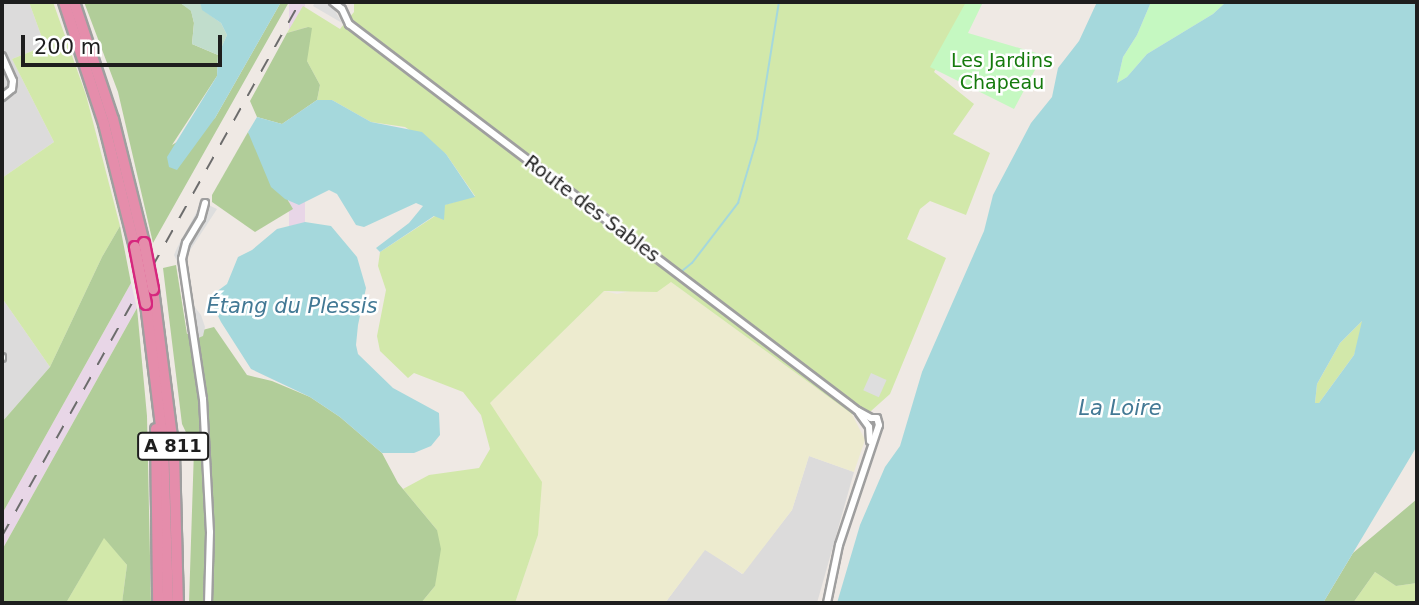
<!DOCTYPE html>
<html>
<head>
<meta charset="utf-8">
<style>
	body { margin:0 }
	#map { position:relative; width:1419px; height:605px; overflow:hidden; background:#efe9e4; font-family:"DejaVu Sans",sans-serif }
	div>[style] { position:absolute }
	.residential>* { inset:0; background:#dcdbdb }
	.industrial>* { inset:0; background:#e8d6e7; transform-origin:0 0 }
	.farmland>* { inset:0; background:#edebcf }
	.grass>* { inset:0; background:#d2e8aa }
	.forest>* { inset:0; background:#b1cd99 }
	.wetland>* { inset:0; background:#c1ddcc }
	.park>* { inset:0; background:#c5f8c1 }
	.parking>* { inset:0; background:#dedede; transform-origin:0 0 }
	.water>* { inset:0; background:#a5d8dc }
	.stream>* { height:2px; margin:-1px; padding:0 1px; transform-origin:1px; border-radius:1px; background:#a5d8dc }
	.roads { filter:drop-shadow(2px 0 #9f9f9f) drop-shadow(-2px 0 #9f9f9f) drop-shadow(0 2px #9f9f9f) drop-shadow(0 -2px #9f9f9f) }
	.minor>* { height:6px; margin:-3px; padding:0 3px; transform-origin:3px; border-radius:3px; background:#fff }
	.highway>* { height:10px; margin:-5px; padding:0 5px; transform-origin:5px; border-radius:5px; background:#e58dab }
	.rail>* { height:2px; margin-top:-1px; transform-origin:0; background:repeating-linear-gradient(90deg,#6c6c6c 0 14px,transparent 0 28px) }
	.bridges { filter:drop-shadow(2px 0 #d6277e) drop-shadow(-2px 0 #d6277e) drop-shadow(0 2px #d6277e) drop-shadow(0 -2px #d6277e) }
	.highway-bridge>* { height:10px; margin:-5px; padding:0 5px; transform-origin:5px; border-radius:5px; background:#e58dab }
	span { translate:-50% -50%; white-space:nowrap; text-align:center; line-height:1.15; -webkit-text-stroke:5px #fff; paint-order:stroke }
	.shield-label span { padding:2px 5px; background:#fff; border:2px solid; border-radius:5px; -webkit-text-stroke-width:0 }
	.shield-label { font-size:18px; color:#1e1e1e; font-weight:700 }
	.park-label { font-size:19px; color:#157a0d }
	.street-label { font-size:19px; color:#1e1e1e }
	.water-label { font-size:21px; color:#437995; font-style:italic }
	.frame { position:absolute; inset:0; border:4px solid #1e1e1e; pointer-events:none }
	.scale { position:absolute; left:21px; top:35px; width:201px; height:32px; box-sizing:border-box; border:4px solid #1e1e1e; border-top:0; padding-left:9px; font-size:21px; line-height:24px; white-space:nowrap; color:#1e1e1e; -webkit-text-stroke:5px #fff; paint-order:stroke }
</style>
</head>
<body>
<div id="map">
	<div class="residential">
		<div style="clip-path:polygon(2px 2px,29px 2px,45px 46px,12px 59px,54px 142px,2px 178px)"></div>
		<div style="clip-path:polygon(2px 298px,50px 367px,2px 422px)"></div>
		<div style="clip-path:polygon(809px 456px,854px 472px,817px 603px,665px 603px,705px 549px,742px 574px,792px 510px)"></div>
	</div>
	<div class="industrial">
		<div style="left:289px;top:2px;width:16px;height:277px"></div>
		<div style="clip-path:polygon(131px 283px,137px 308px,2px 550px,2px 514px)"></div>
	</div>
	<div class="farmland">
		<div style="clip-path:polygon(671px 282px,852px 414px,865px 440px,854px 472px,809px 456px,792px 510px,743px 574px,705px 550px,665px 603px,515px 603px,538px 535px,490px 403px,604px 291px,617px 294px)"></div>
	</div>
	<div class="grass">
		<div style="clip-path:polygon(29px 2px,53px 2px,86px 95px,120px 226px,102px 257px,50px 367px,2px 298px,2px 178px,54px 142px,12px 59px,45px 46px)"></div>
		<div style="clip-path:polygon(354px 2px,973px 2px,934px 72px,974px 104px,953px 134px,990px 153px,966px 215px,930px 201px,920px 209px,907px 239px,946px 258px,890px 394px,871px 411px,852px 414px,671px 282px,657px 292px,604px 291px,490px 403px,542px 482px,538px 535px,515px 603px,421px 603px,435px 586px,437px 530px,403px 489px,429px 475px,479px 468px,490px 449px,481px 415px,463px 392px,414px 373px,408px 378px,380px 351px,377px 336px,386px 290px,378px 266px,380px 252px,435px 216px,444px 205px,475px 196px,446px 154px,405px 127px,371px 122px,332px 100px,317px 100px,320px 85px,307px 61px,308px 27px,287px 33px,303px 6px,340px 29px,354px 12px)"></div>
		<div style="clip-path:polygon(1362px 321px,1364px 325px,1354px 355px,1319px 403px,1315px 403px,1317px 384px,1340px 343px)"></div>
		<div style="clip-path:polygon(104px 537px,127px 565px,122px 603px,66px 603px)"></div>
		<div style="clip-path:polygon(1375px 572px,1396px 586px,1417px 583px,1417px 603px,1353px 603px)"></div>
	</div>
	<div class="forest">
		<div style="clip-path:polygon(84px 2px,179px 2px,191px 10px,194px 23px,192px 44px,218px 55px,217px 76px,172px 145px,215px 118px,281px 2px,289px 2px,153px 243px,118px 92px)"></div>
		<div style="clip-path:polygon(308px 27px,312px 28px,307px 61px,320px 85px,317px 100px,282px 124px,257px 117px,250px 101px,287px 33px)"></div>
		<div style="clip-path:polygon(248px 132px,293px 209px,255px 232px,212px 202px,212px 195px)"></div>
		<div style="clip-path:polygon(120px 226px,131px 283px,2px 514px,2px 422px,50px 367px,102px 257px)"></div>
		<div style="clip-path:polygon(176px 265px,187px 334px,214px 327px,247px 375px,272px 381px,310px 397px,340px 417px,382px 453px,398px 483px,437px 530px,441px 549px,435px 586px,421px 603px,189px 603px,194px 449px,182px 424px,163px 268px)"></div>
		<div style="clip-path:polygon(137px 308px,147px 416px,151px 603px,122px 603px,127px 565px,104px 538px,66px 603px,2px 603px,2px 550px)"></div>
		<div style="clip-path:polygon(1417px 499px,1417px 583px,1396px 586px,1375px 572px,1353px 603px,1323px 603px,1353px 553px)"></div>
	</div>
	<div class="wetland">
		<div style="clip-path:polygon(179px 2px,200px 2px,203px 10px,221px 23px,227px 35px,218px 55px,192px 44px,194px 23px,191px 11px)"></div>
	</div>
	<div class="park">
		<div style="clip-path:polygon(966px 2px,983px 2px,968px 33px,1043px 55px,1014px 109px,930px 67px)"></div>
		<div style="clip-path:polygon(1151px 2px,1226px 2px,1213px 14px,1147px 54px,1127px 77px,1117px 83px,1123px 57px,1137px 35px)"></div>
	</div>
	<div class="parking">
		<div style="clip-path:polygon(315px 2px,330px 2px,342px 23px,313px 6px)"></div>
		<div style="clip-path:polygon(202px 202px,217px 209px,185px 258px,177px 261px,174px 255px,177px 248px)"></div>
		<div style="clip-path:polygon(189px 300px,201px 315px,205px 327px,203px 336px,196px 339px)"></div>
		<div style="left:871px;top:373px;width:17px;height:19px;rotate:24deg"></div>
	</div>
	<div class="water">
		<div style="clip-path:polygon(200px 2px,281px 2px,215px 118px,177px 170px,169px 167px,167px 157px,217px 76px,218px 55px,227px 35px,221px 23px,202px 10px)"></div>
		<div style="clip-path:polygon(evenodd,1097px 2px,1151px 2px,1137px 35px,1123px 57px,1117px 83px,1127px 77px,1147px 54px,1213px 14px,1226px 2px,1417px 2px,1417px 446px,1323px 603px,837px 603px,860px 525px,885px 467px,900px 446px,922px 372px,984px 231px,993px 195px,1031px 123px,1052px 97px,1058px 68px,1079px 41px,1097px 2px,1362px 321px,1354px 355px,1319px 403px,1315px 403px,1317px 384px,1340px 343px,1362px 321px)"></div>
		<div style="clip-path:polygon(317px 100px,332px 100px,371px 122px,422px 132px,446px 154px,475px 197px,445px 205px,444px 220px,434px 216px,380px 252px,376px 248px,409px 223px,423px 206px,416px 203px,364px 227px,356px 225px,337px 194px,329px 190px,299px 205px,285px 199px,271px 187px,248px 132px,257px 117px,282px 124px)"></div>
		<div style="clip-path:polygon(305px 222px,331px 226px,357px 257px,366px 288px,358px 325px,356px 345px,358px 354px,393px 388px,439px 413px,440px 435px,431px 446px,414px 453px,382px 453px,340px 417px,310px 397px,251px 369px,221px 322px,212px 304px,212px 295px,227px 284px,238px 257px,252px 250px,277px 229px)"></div>
	</div>
	<div class="stream">
		<div style="left:682px;top:271px;width:13px;rotate:-39deg"></div>
		<div style="left:692px;top:263px;width:76px;rotate:-52.5deg"></div>
		<div style="left:738px;top:203px;width:67px;rotate:-73.5deg"></div>
		<div style="left:757px;top:139px;width:139px;rotate:-80.9deg"></div>
	</div>
	<div class="roads">
		<div class="minor">
			<div style="left:333px;top:2px;width:11px;rotate:38deg"></div>
			<div style="left:342px;top:9px;width:17px;rotate:65deg"></div>
			<div style="left:349px;top:24px;width:639px;rotate:37.25deg"></div>
			<div style="left:858px;top:411px;width:15px;rotate:28deg"></div>
			<div style="left:2px;top:56px;width:27px;rotate:66deg"></div>
			<div style="left:13px;top:81px;width:8px;rotate:97deg"></div>
			<div style="left:12px;top:89px;width:13px;rotate:141deg"></div>
			<div style="left:205px;top:203px;width:16px;rotate:105deg"></div>
			<div style="left:201px;top:218px;width:29px;rotate:121deg"></div>
			<div style="left:186px;top:243px;width:16px;rotate:104deg"></div>
			<div style="left:182px;top:259px;width:142px;rotate:81.5deg"></div>
			<div style="left:203px;top:399px;width:133px;rotate:87deg"></div>
			<div style="left:210px;top:532px;width:71px;rotate:91.6deg"></div>
			<div style="left:2px;top:358px;width:1px;rotate:-90deg"></div>
			<div style="left:859px;top:413px;width:17px;rotate:54deg"></div>
			<div style="left:869px;top:427px;width:14px;rotate:86deg"></div>
			<div style="left:827px;top:603px;width:59px;rotate:-78.3deg"></div>
			<div style="left:839px;top:545px;width:126px;rotate:-71.6deg"></div>
			<div style="left:879px;top:425px;width:7px;rotate:-106deg"></div>
			<div style="left:877px;top:418px;width:6px;rotate:180deg"></div>
		</div>
		<div class="highway">
			<div style="left:64px;top:2px;width:128px;rotate:71.8deg"></div>
			<div style="left:104px;top:124px;width:127px;rotate:75.9deg"></div>
			<div style="left:74px;top:2px;width:123px;rotate:71.6deg"></div>
			<div style="left:113px;top:119px;width:128px;rotate:76deg"></div>
			<div style="left:153px;top:289px;width:166px;rotate:82.7deg"></div>
			<div style="left:174px;top:454px;width:149px;rotate:88.5deg"></div>
			<div style="left:146px;top:304px;width:140px;rotate:83deg"></div>
			<div style="left:163px;top:443px;width:160px;rotate:88.2deg"></div>
			<div style="left:156px;top:429px;width:174px;rotate:89.3deg"></div>
		</div>
	</div>
	<div class="rail">
		<div style="left:2px;top:536px;width:612px;rotate:-60.84deg"></div>
	</div>
	<div class="bridges">
		<div class="highway-bridge">
			<div style="left:144px;top:243px;width:47px;rotate:78.9deg"></div>
			<div style="left:135px;top:247px;width:58px;rotate:79.1deg"></div>
		</div>
	</div>
	<div class="shield-label">
		<span style="left:173px;top:446px">A 811</span>
	</div>
	<div class="park-label">
		<span style="left:1002px;top:72px">Les Jardins<br>Chapeau</span>
	</div>
	<div class="street-label">
		<span style="left:592px;top:209px;rotate:37deg">Route des Sables</span>
	</div>
	<div class="water-label">
		<span style="left:292px;top:306px">Étang du Plessis</span>
		<span style="left:1120px;top:408px">La Loire</span>
	</div>
	<div class="frame"></div>
	<div class="scale">200 m</div>
</div>
</body>
</html>
